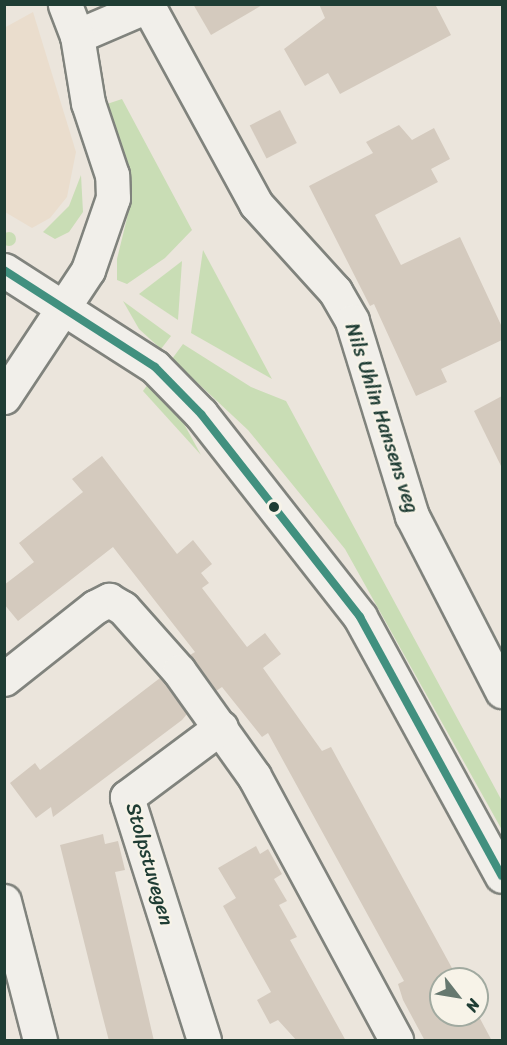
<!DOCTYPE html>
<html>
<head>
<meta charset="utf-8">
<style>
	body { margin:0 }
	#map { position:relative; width:507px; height:1045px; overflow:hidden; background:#ebe5dc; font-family:Sriracha,sans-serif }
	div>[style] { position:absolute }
	.built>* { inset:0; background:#eaddcd }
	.green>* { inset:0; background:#c9ddb5 }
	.round { border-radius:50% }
	.building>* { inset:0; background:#d4cabe; transform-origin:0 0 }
	.roads { filter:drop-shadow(2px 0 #80837d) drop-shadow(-2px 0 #80837d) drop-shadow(0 2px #80837d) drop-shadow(0 -2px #80837d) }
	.minor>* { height:33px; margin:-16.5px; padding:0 16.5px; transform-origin:16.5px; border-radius:16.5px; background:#f1efea }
	.bus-1>* { height:8px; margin:-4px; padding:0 4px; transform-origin:4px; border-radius:4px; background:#41907f }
	.dots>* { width:16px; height:16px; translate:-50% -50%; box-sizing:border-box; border:3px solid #f7f3e8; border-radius:50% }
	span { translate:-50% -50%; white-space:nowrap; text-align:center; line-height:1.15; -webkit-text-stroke:4.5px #f7f3e8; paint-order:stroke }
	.street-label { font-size:20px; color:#1f3d34 }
	.frame { position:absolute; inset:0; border:6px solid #1f3d34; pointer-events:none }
	.north { position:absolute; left:429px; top:967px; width:60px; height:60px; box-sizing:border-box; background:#f7f3e8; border:2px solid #a1aaa0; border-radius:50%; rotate:121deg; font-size:16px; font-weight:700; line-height:24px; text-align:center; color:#1f3d34 }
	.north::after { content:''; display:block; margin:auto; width:21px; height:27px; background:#66786f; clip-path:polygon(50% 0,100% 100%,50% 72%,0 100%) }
</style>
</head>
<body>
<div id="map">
	<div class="built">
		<div style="clip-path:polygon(33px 12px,76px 152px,67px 197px,50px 218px,32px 228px,5px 212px,4px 28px)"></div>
	</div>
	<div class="green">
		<div style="clip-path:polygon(122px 99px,192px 230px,165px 258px,127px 284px,117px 280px,117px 259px,129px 210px,129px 182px,107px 104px)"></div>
		<div style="clip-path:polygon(81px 175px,83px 212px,69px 232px,55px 239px,43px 232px,69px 206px)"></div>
		<div class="round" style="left:2px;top:232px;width:14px;height:14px"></div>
		<div style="clip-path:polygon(203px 250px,272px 379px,191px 333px)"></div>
		<div style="clip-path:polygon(182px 261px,178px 320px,139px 294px)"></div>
		<div style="clip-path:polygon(123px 301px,171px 336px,161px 349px,139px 329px)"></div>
		<div style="clip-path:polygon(183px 344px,251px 387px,286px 401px,502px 801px,502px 830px,345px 549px,248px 430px,172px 359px)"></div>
		<div style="clip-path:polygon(148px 384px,178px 413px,201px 455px,143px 391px)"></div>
	</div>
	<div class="building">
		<div style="clip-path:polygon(193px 4px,264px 4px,211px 35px)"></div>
		<div style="clip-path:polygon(319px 4px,435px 4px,451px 35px,340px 94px,328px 73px,305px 86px,284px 49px,325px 18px)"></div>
		<div style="left:280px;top:110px;width:37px;height:34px;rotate:63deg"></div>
		<div style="clip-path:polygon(399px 125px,412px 140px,434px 128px,450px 159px,431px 169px,438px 182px,375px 215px,401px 265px,460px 237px,502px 327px,502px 340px,441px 369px,447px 382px,416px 396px,374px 304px,370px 306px,309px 186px,373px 153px,366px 142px)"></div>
		<div style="clip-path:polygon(502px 396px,502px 468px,474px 411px)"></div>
		<div style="clip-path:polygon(102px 456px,177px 554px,193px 540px,212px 564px,201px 573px,209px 583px,202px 588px,247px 647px,265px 633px,281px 654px,263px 668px,322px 751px,331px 747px,458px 979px,441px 979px,441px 1015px,477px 1013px,492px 1041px,425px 1041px,403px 1000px,398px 984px,404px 981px,268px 733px,262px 737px,222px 687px,216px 691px,190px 655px,195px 652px,113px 547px,18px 621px,4px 604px,4px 585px,34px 562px,19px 543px,83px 492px,72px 479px)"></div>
		<div style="clip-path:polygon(160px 678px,187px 714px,182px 720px,53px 817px,51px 807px,36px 818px,10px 783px,35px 763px,40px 770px)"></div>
		<div style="clip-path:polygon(103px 834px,105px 844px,118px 841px,125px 870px,115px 872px,154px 1041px,109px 1041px,101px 1010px,60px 845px)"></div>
		<div style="clip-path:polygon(256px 846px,260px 854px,268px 849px,282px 874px,274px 879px,287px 901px,279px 905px,297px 937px,290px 940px,346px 1041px,297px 1041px,278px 1020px,270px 1024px,257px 1000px,271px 992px,223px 906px,236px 898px,218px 868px)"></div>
	</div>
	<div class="roads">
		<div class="minor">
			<div style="left:147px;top:4px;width:228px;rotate:61.4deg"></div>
			<div style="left:256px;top:204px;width:118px;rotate:47.8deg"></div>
			<div style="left:335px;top:291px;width:34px;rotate:60deg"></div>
			<div style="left:352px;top:321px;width:204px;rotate:72.9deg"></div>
			<div style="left:412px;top:516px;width:197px;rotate:62.8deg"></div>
			<div style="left:77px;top:36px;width:76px;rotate:-23.2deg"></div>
			<div style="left:4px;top:270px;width:179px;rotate:32.7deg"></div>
			<div style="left:155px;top:367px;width:66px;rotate:45.6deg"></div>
			<div style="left:201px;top:414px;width:258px;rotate:51.9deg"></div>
			<div style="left:360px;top:617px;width:295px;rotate:61.3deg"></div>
			<div style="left:4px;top:397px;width:152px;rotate:-56.5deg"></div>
			<div style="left:88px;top:270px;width:76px;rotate:-70.9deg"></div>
			<div style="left:113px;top:198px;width:23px;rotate:-92deg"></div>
			<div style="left:112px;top:175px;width:76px;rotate:-108.4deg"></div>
			<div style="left:88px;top:103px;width:68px;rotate:-99.3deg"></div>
			<div style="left:77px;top:36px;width:34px;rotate:-111deg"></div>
			<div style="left:4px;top:679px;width:116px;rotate:-38.4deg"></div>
			<div style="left:95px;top:607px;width:16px;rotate:-27deg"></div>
			<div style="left:109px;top:600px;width:16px;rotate:30deg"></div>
			<div style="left:123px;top:608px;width:84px;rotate:48.4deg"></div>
			<div style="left:179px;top:671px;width:129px;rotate:54.5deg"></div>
			<div style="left:254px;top:776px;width:300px;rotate:61.7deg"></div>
			<div style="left:4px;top:901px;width:144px;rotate:75.5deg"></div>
			<div style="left:204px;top:1040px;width:255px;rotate:-107.6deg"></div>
			<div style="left:127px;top:797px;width:117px;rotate:-36.7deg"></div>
		</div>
	</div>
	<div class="bus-1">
		<div style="left:4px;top:270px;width:179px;rotate:32.7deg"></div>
		<div style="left:155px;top:367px;width:66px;rotate:45.6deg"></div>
		<div style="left:201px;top:414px;width:258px;rotate:51.9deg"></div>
		<div style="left:360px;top:617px;width:295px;rotate:61.3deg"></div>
	</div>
	<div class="dots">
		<div style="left:274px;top:507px;background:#1f3d34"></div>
	</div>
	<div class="street-label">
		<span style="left:382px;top:418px;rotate:72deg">Nils Uhlin Hansens veg</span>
		<span style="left:150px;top:864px;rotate:74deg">Stolpstuvegen</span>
	</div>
	<div class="frame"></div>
	<div class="north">N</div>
</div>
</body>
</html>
